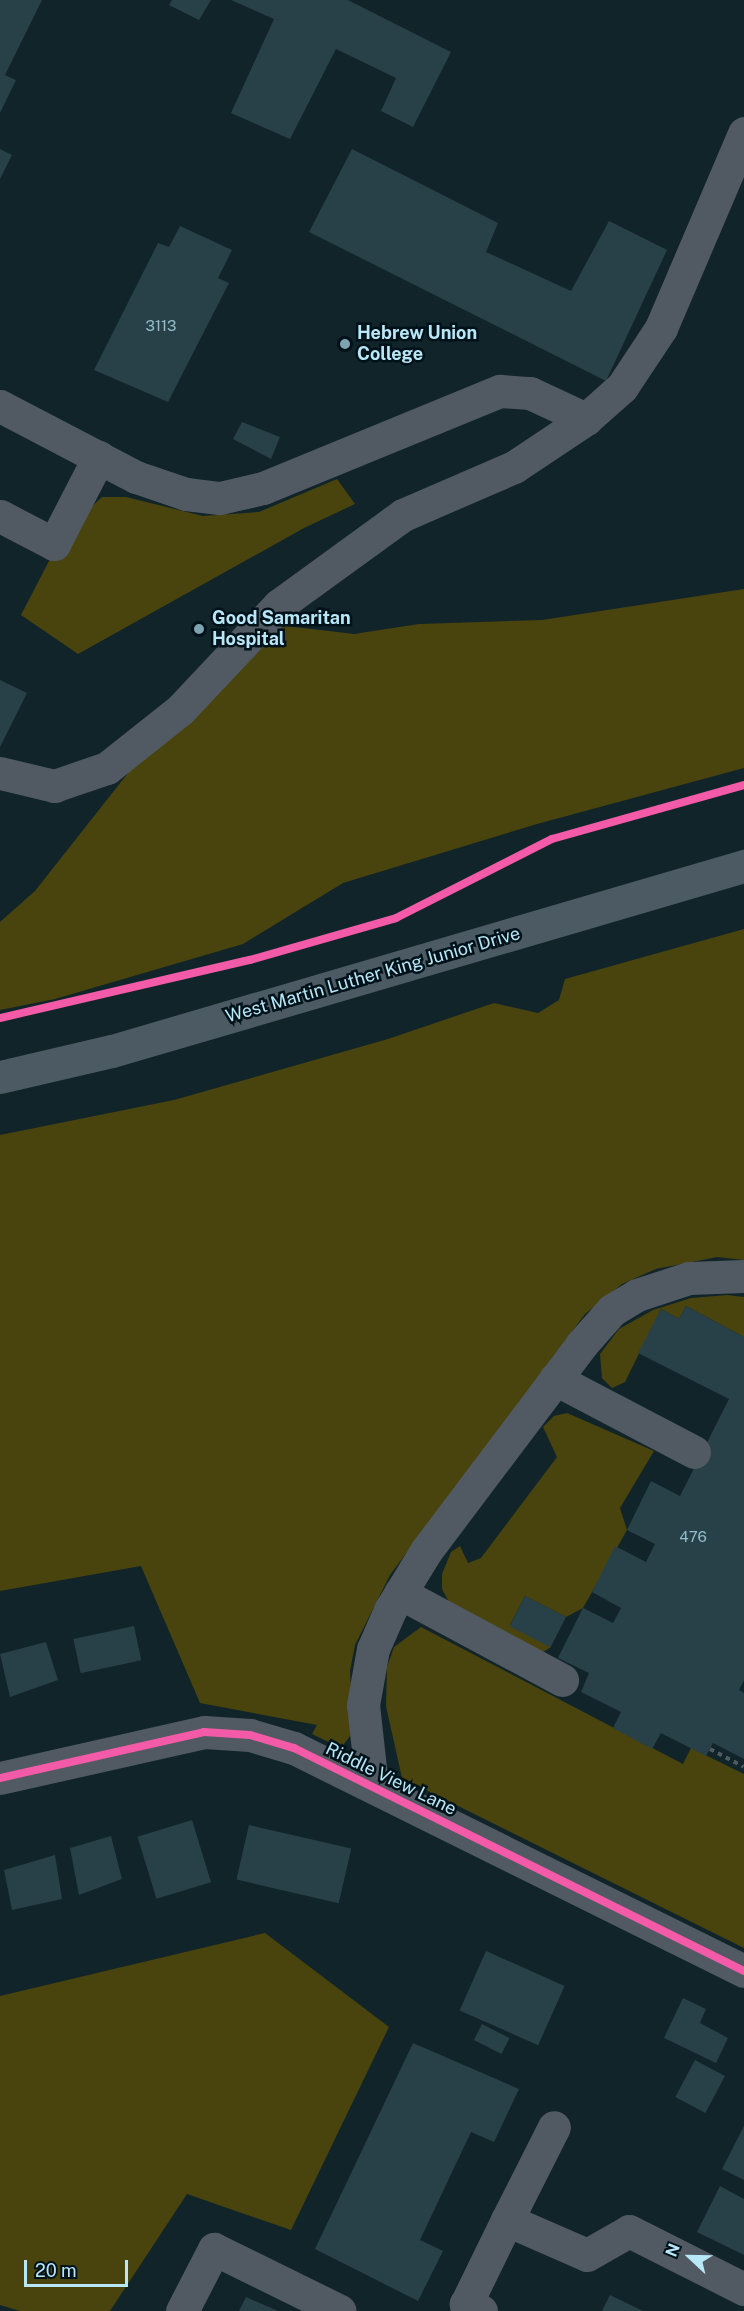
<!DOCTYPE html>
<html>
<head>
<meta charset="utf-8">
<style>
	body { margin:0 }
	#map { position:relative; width:744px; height:2311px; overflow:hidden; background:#10242a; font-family:"Public Sans",sans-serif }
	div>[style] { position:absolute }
	.green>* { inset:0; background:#49440d }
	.building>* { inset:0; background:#284047; transform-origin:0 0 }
	.path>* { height:4px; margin-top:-2px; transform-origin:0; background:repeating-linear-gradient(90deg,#4f5a61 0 4.5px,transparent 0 9px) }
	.minor>* { height:33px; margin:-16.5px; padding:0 16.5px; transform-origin:16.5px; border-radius:16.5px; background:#515962 }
	.major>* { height:33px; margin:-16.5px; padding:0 16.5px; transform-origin:16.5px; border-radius:16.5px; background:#4c5a64 }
	.cycleway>* { height:8px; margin:-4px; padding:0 4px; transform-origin:4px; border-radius:4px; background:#f35aa7 }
	.dots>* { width:16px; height:16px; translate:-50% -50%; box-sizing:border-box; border:3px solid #001219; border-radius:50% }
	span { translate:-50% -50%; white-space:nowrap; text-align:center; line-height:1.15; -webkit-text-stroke:5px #001219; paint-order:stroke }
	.number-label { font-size:15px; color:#94becc }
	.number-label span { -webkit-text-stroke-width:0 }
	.poi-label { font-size:18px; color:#b8e8f8; font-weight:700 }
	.left { translate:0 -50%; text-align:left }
	.street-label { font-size:18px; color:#b8e8f8 }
	.north { position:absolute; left:660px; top:2227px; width:60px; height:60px; -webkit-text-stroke:4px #001219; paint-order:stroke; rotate:292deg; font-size:16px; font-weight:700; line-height:24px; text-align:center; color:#b8e8f8 }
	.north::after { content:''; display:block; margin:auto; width:21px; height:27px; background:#b8e8f8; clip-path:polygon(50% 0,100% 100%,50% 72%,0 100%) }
	.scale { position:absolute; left:24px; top:2260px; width:104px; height:27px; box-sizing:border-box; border:3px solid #b8e8f8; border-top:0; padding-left:8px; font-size:18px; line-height:21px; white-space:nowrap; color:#b8e8f8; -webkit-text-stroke:4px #001219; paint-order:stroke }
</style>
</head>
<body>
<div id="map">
	<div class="green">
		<div style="clip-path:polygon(337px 479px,355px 504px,304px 528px,78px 654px,21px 615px,49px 561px,71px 545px,86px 512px,102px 497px,126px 497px,203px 516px,259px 512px)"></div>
		<div style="clip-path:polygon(744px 589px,744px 768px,537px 824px,343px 883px,243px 944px,55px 999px,0 1010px,0 922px,35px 891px,143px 754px,264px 632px,286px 626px,354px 634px,419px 624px,542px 620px)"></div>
		<div style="clip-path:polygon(744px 929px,744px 1260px,717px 1257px,656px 1269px,622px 1284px,585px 1314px,390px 1575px,355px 1645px,350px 1671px,353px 1732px,341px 1748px,312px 1734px,317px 1725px,200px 1703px,141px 1566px,0 1591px,0 1135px,174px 1100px,388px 1039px,494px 1003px,538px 1013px,559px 1000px,565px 979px)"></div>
		<div style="clip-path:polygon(727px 1295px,744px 1297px,744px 1337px,686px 1306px,679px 1319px,661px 1309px,625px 1382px,612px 1388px,602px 1378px,600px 1354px,619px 1329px,653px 1310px,691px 1298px)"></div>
		<div style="clip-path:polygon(567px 1413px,654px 1451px,620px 1508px,627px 1530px,583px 1608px,566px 1617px,525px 1596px,510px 1625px,551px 1647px,543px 1652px,449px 1602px,442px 1589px,442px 1574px,451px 1552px,460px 1546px,468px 1563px,481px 1558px,557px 1457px,543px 1427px,554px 1416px)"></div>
		<div style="clip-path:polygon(421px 1627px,683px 1764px,691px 1748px,744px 1774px,744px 1948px,402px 1778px,386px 1706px,387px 1667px,394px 1647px)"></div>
		<div style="clip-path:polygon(265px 1933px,389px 2027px,291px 2230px,187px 2194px,110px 2311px,20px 2311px,0 2305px,0 1996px)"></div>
	</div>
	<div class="building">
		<div style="clip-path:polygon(0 0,42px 0,5px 75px,16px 80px,0 113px)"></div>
		<div style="clip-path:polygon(172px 0,211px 0,199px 20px,169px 5px)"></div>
		<div style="clip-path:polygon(231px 0,348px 0,451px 52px,413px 127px,381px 111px,396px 78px,336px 49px,290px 139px,231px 113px,274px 19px)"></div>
		<div style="clip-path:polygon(0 149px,12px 155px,0 179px)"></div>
		<div style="clip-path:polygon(352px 149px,498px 223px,486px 252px,571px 291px,609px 221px,667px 250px,606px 381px,309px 232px)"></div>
		<div style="clip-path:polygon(180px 226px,232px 250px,218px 278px,229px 283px,168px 402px,94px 370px,158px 243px,169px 247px)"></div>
		<div style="clip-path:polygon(242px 422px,280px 437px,271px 459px,233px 439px)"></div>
		<div style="clip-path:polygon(0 680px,27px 693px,0 747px)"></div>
		<div style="clip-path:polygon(686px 1306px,744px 1337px,744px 1680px,739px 1690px,744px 1693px,744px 1759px,713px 1743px,706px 1756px,661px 1733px,652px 1749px,613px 1728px,621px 1712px,581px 1692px,589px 1673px,558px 1658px,583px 1608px,613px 1623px,621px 1608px,592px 1592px,615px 1546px,646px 1562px,655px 1544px,627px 1530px,651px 1481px,680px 1496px,729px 1399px,638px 1353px,661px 1309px,679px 1319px)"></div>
		<div style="left:525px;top:1596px;width:46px;height:34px;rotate:27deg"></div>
		<div style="left:134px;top:1626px;width:35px;height:62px;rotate:78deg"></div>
		<div style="clip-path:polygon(46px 1642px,58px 1680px,10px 1697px,0 1654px)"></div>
		<div style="left:192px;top:1820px;width:65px;height:57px;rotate:73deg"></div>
		<div style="left:249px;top:1825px;width:105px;height:56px;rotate:13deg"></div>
		<div style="clip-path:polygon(111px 1836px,122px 1879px,79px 1895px,70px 1848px)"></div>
		<div style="clip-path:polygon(55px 1855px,62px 1899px,12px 1910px,4px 1870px)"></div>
		<div style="left:486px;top:1951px;width:86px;height:65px;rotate:24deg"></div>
		<div style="clip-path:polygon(683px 1998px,706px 2009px,700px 2023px,728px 2038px,716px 2063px,664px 2038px)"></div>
		<div style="left:482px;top:2024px;width:31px;height:18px;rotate:27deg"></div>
		<div style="clip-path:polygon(413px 2043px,519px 2089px,494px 2142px,471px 2132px,420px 2240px,443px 2251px,418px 2301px,315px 2249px)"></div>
		<div style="left:695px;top:2060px;width:34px;height:42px;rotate:28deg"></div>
		<div style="clip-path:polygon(744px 2126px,744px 2180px,722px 2169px)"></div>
		<div style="clip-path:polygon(720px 2186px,744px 2199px,744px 2255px,697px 2232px)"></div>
		<div style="clip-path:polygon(610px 2295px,643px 2311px,602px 2311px)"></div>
		<div style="clip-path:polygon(246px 2297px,278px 2311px,239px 2311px)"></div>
	</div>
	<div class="path">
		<div style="left:710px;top:1749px;width:38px;rotate:28deg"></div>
	</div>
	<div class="minor">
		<div style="left:0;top:406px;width:153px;rotate:27.6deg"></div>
		<div style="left:136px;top:477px;width:53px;rotate:18.8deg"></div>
		<div style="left:186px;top:494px;width:34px;rotate:7deg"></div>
		<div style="left:220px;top:498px;width:44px;rotate:-13.1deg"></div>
		<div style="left:263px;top:488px;width:256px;rotate:-22.3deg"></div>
		<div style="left:500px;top:391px;width:30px;rotate:4deg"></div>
		<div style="left:530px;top:393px;width:62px;rotate:24.9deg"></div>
		<div style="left:0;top:516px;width:61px;rotate:27.4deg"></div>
		<div style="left:54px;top:544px;width:98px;rotate:-62.7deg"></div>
		<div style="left:0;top:773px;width:56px;rotate:13.5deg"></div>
		<div style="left:54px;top:786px;width:56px;rotate:-18.8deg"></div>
		<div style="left:107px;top:768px;width:93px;rotate:-38.5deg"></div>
		<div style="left:180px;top:710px;width:144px;rotate:-46.7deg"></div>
		<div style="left:279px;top:605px;width:153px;rotate:-36deg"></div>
		<div style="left:403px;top:515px;width:121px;rotate:-23.4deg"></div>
		<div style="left:514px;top:467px;width:87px;rotate:-33.7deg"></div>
		<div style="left:586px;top:419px;width:48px;rotate:-41.6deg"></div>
		<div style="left:622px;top:387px;width:71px;rotate:-56.5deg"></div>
		<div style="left:661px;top:328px;width:212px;rotate:-66.9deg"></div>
		<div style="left:555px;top:1379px;width:157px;rotate:27.7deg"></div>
		<div style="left:400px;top:1593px;width:184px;rotate:28.2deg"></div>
		<div style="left:0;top:1778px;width:209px;rotate:-12.7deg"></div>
		<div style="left:204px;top:1732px;width:46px;rotate:3.7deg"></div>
		<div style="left:250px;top:1735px;width:46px;rotate:16.5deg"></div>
		<div style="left:294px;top:1748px;width:502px;rotate:26.36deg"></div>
		<div style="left:372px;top:1786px;width:81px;rotate:-96.3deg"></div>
		<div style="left:363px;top:1705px;width:57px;rotate:-79.9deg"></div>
		<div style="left:373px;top:1649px;width:43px;rotate:-66.4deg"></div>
		<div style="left:390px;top:1610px;width:69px;rotate:-58.6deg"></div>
		<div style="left:426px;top:1551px;width:258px;rotate:-53deg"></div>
		<div style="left:581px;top:1345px;width:47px;rotate:-48.5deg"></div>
		<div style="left:612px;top:1310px;width:29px;rotate:-31deg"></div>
		<div style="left:637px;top:1295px;width:55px;rotate:-18.1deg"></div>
		<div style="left:689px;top:1278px;width:55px;rotate:-2.1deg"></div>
		<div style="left:507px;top:2220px;width:104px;rotate:-63.2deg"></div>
		<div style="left:182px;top:2311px;width:70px;rotate:-62.7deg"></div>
		<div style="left:214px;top:2249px;width:140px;rotate:26.2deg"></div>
		<div style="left:481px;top:2311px;width:17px;rotate:-155deg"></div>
		<div style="left:466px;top:2304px;width:93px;rotate:-64deg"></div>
		<div style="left:507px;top:2220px;width:87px;rotate:23.6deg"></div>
		<div style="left:587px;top:2255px;width:48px;rotate:-29.7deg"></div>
		<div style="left:629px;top:2231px;width:129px;rotate:26.8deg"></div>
	</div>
	<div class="major">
		<div style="left:0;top:1077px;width:115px;rotate:-13.1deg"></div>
		<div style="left:112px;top:1051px;width:659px;rotate:-16.32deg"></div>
	</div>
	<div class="cycleway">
		<div style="left:0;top:1018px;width:257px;rotate:-13.1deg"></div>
		<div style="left:250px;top:960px;width:152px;rotate:-16deg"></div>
		<div style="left:396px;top:918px;width:175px;rotate:-26.9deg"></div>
		<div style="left:552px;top:839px;width:199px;rotate:-15.7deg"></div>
		<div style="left:0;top:1778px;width:209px;rotate:-12.7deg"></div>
		<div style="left:204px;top:1732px;width:46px;rotate:3.7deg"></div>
		<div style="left:250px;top:1735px;width:46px;rotate:16.5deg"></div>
		<div style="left:294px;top:1748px;width:502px;rotate:26.36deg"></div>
	</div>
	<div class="dots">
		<div style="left:345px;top:344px;background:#7da3b0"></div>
		<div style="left:199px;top:629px;background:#7da3b0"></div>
	</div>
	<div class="number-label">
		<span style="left:161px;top:326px">3113</span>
		<span style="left:693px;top:1537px">476</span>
	</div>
	<div class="poi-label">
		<span class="left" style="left:357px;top:344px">Hebrew Union<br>College</span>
		<span class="left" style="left:212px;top:629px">Good Samaritan<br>Hospital</span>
	</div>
	<div class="street-label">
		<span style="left:373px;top:975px;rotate:-16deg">West Martin Luther King Junior Drive</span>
		<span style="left:391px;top:1779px;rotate:26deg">Riddle View Lane</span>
	</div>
	<div class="north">N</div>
	<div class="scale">20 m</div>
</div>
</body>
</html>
